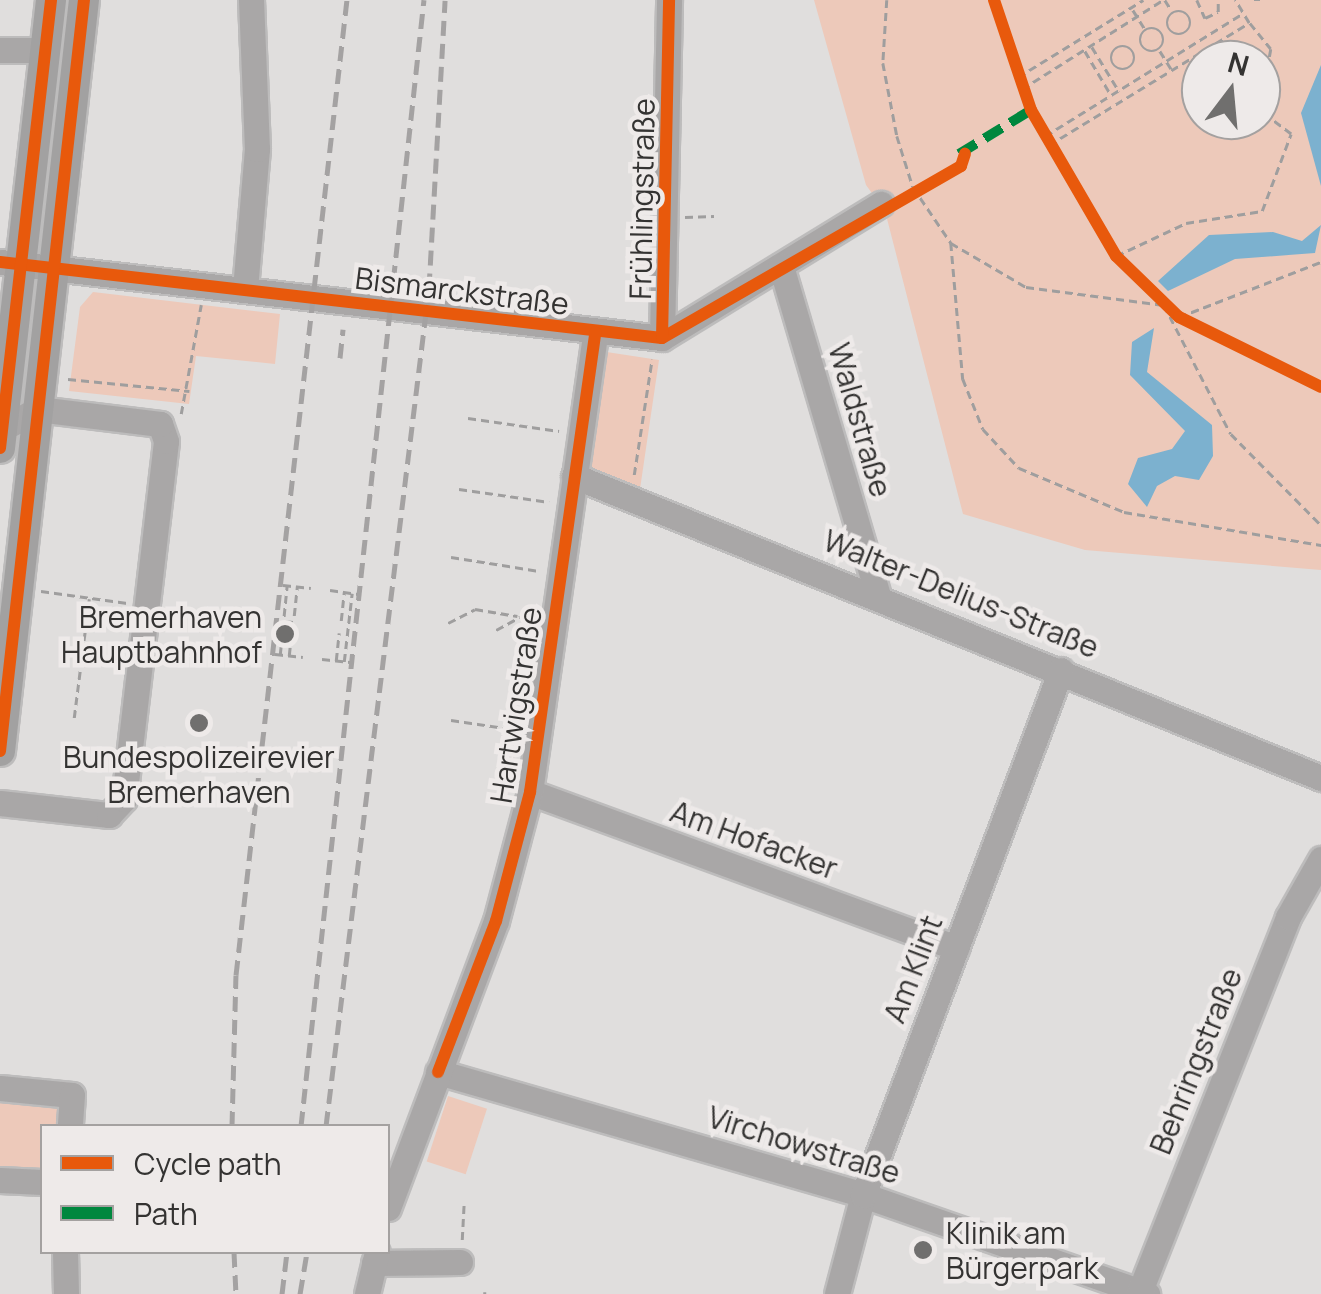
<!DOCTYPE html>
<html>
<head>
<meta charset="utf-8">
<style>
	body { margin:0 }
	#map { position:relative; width:1321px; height:1294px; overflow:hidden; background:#e0dedd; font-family:Manrope,sans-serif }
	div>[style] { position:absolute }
	.green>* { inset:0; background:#edc9ba; transform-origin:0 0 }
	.water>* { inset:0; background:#7cb1cf }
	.path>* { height:2.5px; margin-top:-1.25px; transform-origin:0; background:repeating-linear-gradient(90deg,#9f9e9e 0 8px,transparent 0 13px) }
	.path>.ring { margin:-1.25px; padding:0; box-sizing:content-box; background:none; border:2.5px solid #9f9e9e; border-radius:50% }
	.roads { filter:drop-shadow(2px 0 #bdbcbc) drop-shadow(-2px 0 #bdbcbc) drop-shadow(0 2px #bdbcbc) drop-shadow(0 -2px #bdbcbc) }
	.minor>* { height:25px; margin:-12.5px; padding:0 12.5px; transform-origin:12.5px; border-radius:12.5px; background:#a9a7a7 }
	.major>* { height:30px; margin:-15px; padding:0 15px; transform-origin:15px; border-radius:15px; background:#a2a1a1 }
	.rail>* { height:5px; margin-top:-2.5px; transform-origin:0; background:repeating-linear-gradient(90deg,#a4a2a2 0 15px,transparent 0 23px) }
	.quiet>* { height:10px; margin-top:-5px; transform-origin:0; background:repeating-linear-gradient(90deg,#00873e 0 20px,transparent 0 30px) }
	.cycleway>* { height:12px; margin:-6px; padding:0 6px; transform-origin:6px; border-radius:6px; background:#e8590c }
	.dots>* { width:28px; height:28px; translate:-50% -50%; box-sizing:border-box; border:5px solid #eeeae9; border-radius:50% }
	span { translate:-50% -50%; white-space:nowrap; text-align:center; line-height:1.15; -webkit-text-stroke:9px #eeeae9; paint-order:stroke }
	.street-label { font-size:30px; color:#343332 }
	.poi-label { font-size:30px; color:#343332 }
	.right { translate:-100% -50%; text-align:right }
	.left { translate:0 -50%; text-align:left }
	.legend { position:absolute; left:40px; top:1124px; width:350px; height:130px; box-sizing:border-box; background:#eeeae9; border:2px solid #a4a1a0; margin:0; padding:12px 18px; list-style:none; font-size:30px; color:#343332 }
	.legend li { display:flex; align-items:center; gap:20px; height:50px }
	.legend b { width:50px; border:2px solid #a4a1a0 }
	.north { position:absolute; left:1181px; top:40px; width:100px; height:100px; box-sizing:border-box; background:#eeeae9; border:2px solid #a4a1a0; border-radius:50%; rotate:16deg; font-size:28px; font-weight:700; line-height:40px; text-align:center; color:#343332 }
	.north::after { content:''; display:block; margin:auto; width:35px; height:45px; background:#706f6e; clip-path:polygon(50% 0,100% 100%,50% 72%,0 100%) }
</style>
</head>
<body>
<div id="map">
	<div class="green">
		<div style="clip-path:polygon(evenodd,814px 0,1321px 0,1321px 570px,1085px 550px,963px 514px,885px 211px,866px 185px,814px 0,1201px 60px,1261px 60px,1261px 120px,1201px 120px,1201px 60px)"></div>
		<div style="clip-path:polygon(93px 292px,280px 314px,275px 364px,196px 356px,189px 404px,69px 391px,80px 307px)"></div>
		<div style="clip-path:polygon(600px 351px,659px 360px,640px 489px,587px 471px)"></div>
		<div style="left:448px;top:1096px;width:41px;height:69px;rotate:18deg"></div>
		<div style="clip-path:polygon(0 1097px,64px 1104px,62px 1126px,42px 1126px,42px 1170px,0 1169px)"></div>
	</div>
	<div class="water">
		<div style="clip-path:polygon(1321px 65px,1321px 186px,1301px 113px)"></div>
		<div style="clip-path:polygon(1321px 225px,1315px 253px,1235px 259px,1168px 291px,1158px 281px,1209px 235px,1273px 232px,1302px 241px)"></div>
		<div style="clip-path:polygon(1154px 328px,1147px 372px,1212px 425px,1213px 456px,1199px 480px,1175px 476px,1157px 486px,1147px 507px,1128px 484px,1138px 458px,1172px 449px,1185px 431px,1130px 375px,1132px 342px)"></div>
	</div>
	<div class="path">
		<div style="left:887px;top:0;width:63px;rotate:93.6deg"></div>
		<div style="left:883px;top:63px;width:74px;rotate:79.1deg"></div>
		<div style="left:897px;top:136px;width:53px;rotate:72.6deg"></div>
		<div style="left:913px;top:187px;width:68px;rotate:55.8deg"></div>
		<div style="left:951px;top:243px;width:87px;rotate:30.4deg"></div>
		<div style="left:1026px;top:287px;width:139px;rotate:7.4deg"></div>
		<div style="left:1164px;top:305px;width:145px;rotate:62.6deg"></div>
		<div style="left:1231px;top:434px;width:128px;rotate:45.3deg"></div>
		<div style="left:1165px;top:0;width:13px;rotate:58deg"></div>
		<div style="left:1197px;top:0;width:20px;rotate:66deg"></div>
		<div style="left:1205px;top:18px;width:14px;rotate:-25deg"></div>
		<div style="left:1218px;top:12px;width:12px;rotate:-90deg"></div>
		<div style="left:1254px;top:0;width:6px"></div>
		<div style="left:1133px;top:10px;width:22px;rotate:58deg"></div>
		<div class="ring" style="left:1167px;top:11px;width:21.5px;height:21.5px"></div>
		<div style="left:1250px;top:23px;width:33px;rotate:51deg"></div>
		<div style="left:1271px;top:49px;width:58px;rotate:100deg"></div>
		<div class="ring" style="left:1140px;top:28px;width:21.5px;height:21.5px"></div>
		<div class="ring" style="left:1111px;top:46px;width:21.5px;height:21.5px"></div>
		<div style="left:1092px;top:47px;width:52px;rotate:58.5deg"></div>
		<div style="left:1085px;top:51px;width:51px;rotate:59.4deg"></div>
		<div style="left:1160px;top:51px;width:22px;rotate:58deg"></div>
		<div style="left:1018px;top:77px;width:147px;rotate:-31.6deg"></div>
		<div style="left:1022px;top:89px;width:167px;rotate:-32.3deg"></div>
		<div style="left:1045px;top:136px;width:232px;rotate:-31.8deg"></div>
		<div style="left:1049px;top:145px;width:234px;rotate:-31.4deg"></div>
		<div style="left:1249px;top:23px;width:27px;rotate:-121deg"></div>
		<div style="left:685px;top:217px;width:29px;rotate:-2deg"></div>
		<div style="left:951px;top:243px;width:137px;rotate:85deg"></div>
		<div style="left:963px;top:379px;width:54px;rotate:68.2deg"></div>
		<div style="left:983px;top:429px;width:53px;rotate:47.3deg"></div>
		<div style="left:1019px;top:468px;width:114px;rotate:22.7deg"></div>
		<div style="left:1124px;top:512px;width:200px;rotate:9.5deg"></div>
		<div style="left:1116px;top:256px;width:77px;rotate:-25.2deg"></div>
		<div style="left:1186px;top:223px;width:77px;rotate:-9deg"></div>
		<div style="left:1262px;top:211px;width:82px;rotate:-69.4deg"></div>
		<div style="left:1291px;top:134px;width:38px;rotate:-143deg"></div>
		<div style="left:1179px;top:317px;width:152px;rotate:-21.2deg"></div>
		<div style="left:68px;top:379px;width:122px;rotate:5.7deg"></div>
		<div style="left:181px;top:414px;width:111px;rotate:-79.6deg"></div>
		<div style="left:468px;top:418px;width:92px;rotate:8.1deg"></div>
		<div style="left:634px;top:475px;width:117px;rotate:-81.2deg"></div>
		<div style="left:459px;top:489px;width:91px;rotate:8.2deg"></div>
		<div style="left:451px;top:557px;width:89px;rotate:9deg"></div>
		<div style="left:283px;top:585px;width:28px;rotate:6deg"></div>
		<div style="left:330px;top:590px;width:28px;rotate:8deg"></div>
		<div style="left:41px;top:591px;width:87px;rotate:7.9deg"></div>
		<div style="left:294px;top:616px;width:30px;rotate:-84deg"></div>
		<div style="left:285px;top:621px;width:8px;rotate:7deg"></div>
		<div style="left:341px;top:621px;width:29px;rotate:-84deg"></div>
		<div style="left:448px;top:623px;width:30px;rotate:-27deg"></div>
		<div style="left:475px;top:609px;width:43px;rotate:9.5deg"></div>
		<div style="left:496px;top:630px;width:42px;rotate:-28.4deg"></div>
		<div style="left:275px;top:654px;width:28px;rotate:6deg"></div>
		<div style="left:280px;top:655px;width:70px;rotate:-84.3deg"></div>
		<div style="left:289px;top:656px;width:28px;rotate:-84deg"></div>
		<div style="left:322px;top:659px;width:28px;rotate:6deg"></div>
		<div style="left:336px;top:661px;width:28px;rotate:-84deg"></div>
		<div style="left:344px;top:662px;width:69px;rotate:-83.4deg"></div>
		<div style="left:74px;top:718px;width:120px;rotate:-82.8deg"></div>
		<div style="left:451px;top:720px;width:69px;rotate:8.4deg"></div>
		<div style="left:462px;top:1240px;width:35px;rotate:-87deg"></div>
		<div style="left:485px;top:1292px;width:2px;rotate:90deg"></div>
	</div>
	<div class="roads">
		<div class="minor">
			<div style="left:0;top:50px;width:46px"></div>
			<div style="left:0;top:262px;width:666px;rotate:6.55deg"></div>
			<div style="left:662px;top:338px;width:257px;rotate:-31.5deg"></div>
			<div style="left:781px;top:266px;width:341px;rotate:73.6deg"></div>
			<div style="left:245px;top:289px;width:141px;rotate:-85.1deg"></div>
			<div style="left:257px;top:149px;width:149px;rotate:-92.3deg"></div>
			<div style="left:662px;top:338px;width:338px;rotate:-88.8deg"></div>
			<div style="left:574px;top:476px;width:806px;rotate:22.01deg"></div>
			<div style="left:530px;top:792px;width:454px;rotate:20.1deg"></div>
			<div style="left:0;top:803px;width:110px;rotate:6.3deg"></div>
			<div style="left:109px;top:815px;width:22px;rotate:-47deg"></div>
			<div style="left:124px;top:799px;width:360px;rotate:-83.3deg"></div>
			<div style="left:166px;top:441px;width:18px;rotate:-109deg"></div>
			<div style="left:160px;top:424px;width:123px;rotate:-173deg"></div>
			<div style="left:38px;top:409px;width:41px;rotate:150.9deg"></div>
			<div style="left:438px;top:1072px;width:442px;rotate:16.1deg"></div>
			<div style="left:863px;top:1195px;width:301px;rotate:19.2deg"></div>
			<div style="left:0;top:1088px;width:72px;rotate:5.6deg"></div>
			<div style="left:72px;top:1095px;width:31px;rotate:94deg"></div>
			<div style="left:0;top:1180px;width:42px;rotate:2.7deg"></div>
			<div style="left:388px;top:1208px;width:307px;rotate:-69.4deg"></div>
			<div style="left:496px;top:921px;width:133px;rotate:-75.2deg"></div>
			<div style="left:530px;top:792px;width:464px;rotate:-81.9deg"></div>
			<div style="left:65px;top:1252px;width:42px;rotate:88.6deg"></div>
			<div style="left:374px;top:1263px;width:86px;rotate:-0.7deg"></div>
			<div style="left:1140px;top:1291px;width:402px;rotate:-68.4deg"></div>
			<div style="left:1288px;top:917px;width:67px;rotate:-60.4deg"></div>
			<div style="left:367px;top:1294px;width:43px;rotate:-76.6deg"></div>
			<div style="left:837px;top:1294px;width:102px;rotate:-75.3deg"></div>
			<div style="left:863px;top:1195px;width:561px;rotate:-69.34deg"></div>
		</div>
		<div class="major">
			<div style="left:0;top:448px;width:451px;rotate:-83.5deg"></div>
			<div style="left:0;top:751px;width:756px;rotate:-83.62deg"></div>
		</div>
	</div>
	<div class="rail">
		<div style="left:340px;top:358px;width:29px;rotate:-84deg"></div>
		<div style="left:232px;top:1126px;width:151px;rotate:-88.5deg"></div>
		<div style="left:236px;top:975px;width:981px;rotate:-83.51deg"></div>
		<div style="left:301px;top:1126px;width:1133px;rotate:-83.77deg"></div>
		<div style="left:326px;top:1126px;width:844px;rotate:-82.99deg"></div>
		<div style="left:429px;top:288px;width:288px;rotate:-86.8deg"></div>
		<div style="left:234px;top:1252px;width:42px;rotate:87.3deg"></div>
		<div style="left:282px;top:1294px;width:42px;rotate:-83.2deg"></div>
		<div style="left:300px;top:1294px;width:43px;rotate:-80.5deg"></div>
	</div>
	<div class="quiet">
		<div style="left:959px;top:154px;width:84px;rotate:-31.4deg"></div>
	</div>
	<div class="cycleway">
		<div style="left:994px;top:0;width:116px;rotate:71.4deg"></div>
		<div style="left:1031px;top:110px;width:169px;rotate:59.8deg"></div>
		<div style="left:1116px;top:256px;width:88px;rotate:44.1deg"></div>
		<div style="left:1179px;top:317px;width:158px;rotate:26.2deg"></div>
		<div style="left:0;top:262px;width:666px;rotate:6.55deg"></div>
		<div style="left:662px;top:338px;width:345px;rotate:-29.9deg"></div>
		<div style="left:961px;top:166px;width:13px;rotate:-72deg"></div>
		<div style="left:662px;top:338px;width:338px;rotate:-88.8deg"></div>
		<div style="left:0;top:448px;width:451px;rotate:-83.5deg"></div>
		<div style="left:0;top:751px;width:756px;rotate:-83.62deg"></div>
		<div style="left:438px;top:1072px;width:162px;rotate:-69deg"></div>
		<div style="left:496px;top:921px;width:133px;rotate:-75.2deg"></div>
		<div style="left:530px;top:792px;width:464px;rotate:-81.9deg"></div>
	</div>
	<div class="dots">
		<div style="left:285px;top:634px;background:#706f6e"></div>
		<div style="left:199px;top:723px;background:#706f6e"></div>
		<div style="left:923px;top:1250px;background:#706f6e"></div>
	</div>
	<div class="street-label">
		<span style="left:642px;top:199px;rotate:-89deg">Frühlingstraße</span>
		<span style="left:462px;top:291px;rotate:7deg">Bismarckstraße</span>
		<span style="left:860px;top:420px;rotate:74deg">Waldstraße</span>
		<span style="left:961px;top:594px;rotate:22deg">Walter-Delius-Straße</span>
		<span style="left:516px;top:705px;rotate:-81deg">Hartwigstraße</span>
		<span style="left:754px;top:840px;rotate:20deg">Am Hofacker</span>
		<span style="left:913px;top:969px;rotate:-69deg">Am Klint</span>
		<span style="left:1196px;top:1061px;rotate:-68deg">Behringstraße</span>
		<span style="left:804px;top:1145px;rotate:17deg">Virchowstraße</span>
	</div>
	<div class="poi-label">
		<span class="right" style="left:262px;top:634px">Bremerhaven<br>Hauptbahnhof</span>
		<span style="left:199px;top:774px">Bundespolizeirevier<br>Bremerhaven</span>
		<span class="left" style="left:946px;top:1250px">Klinik am<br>Bürgerpark</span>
	</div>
	<ul class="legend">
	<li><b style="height:12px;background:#e8590c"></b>Cycle path</li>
	<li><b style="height:12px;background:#00873e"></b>Path</li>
	</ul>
	<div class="north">N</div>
</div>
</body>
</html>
